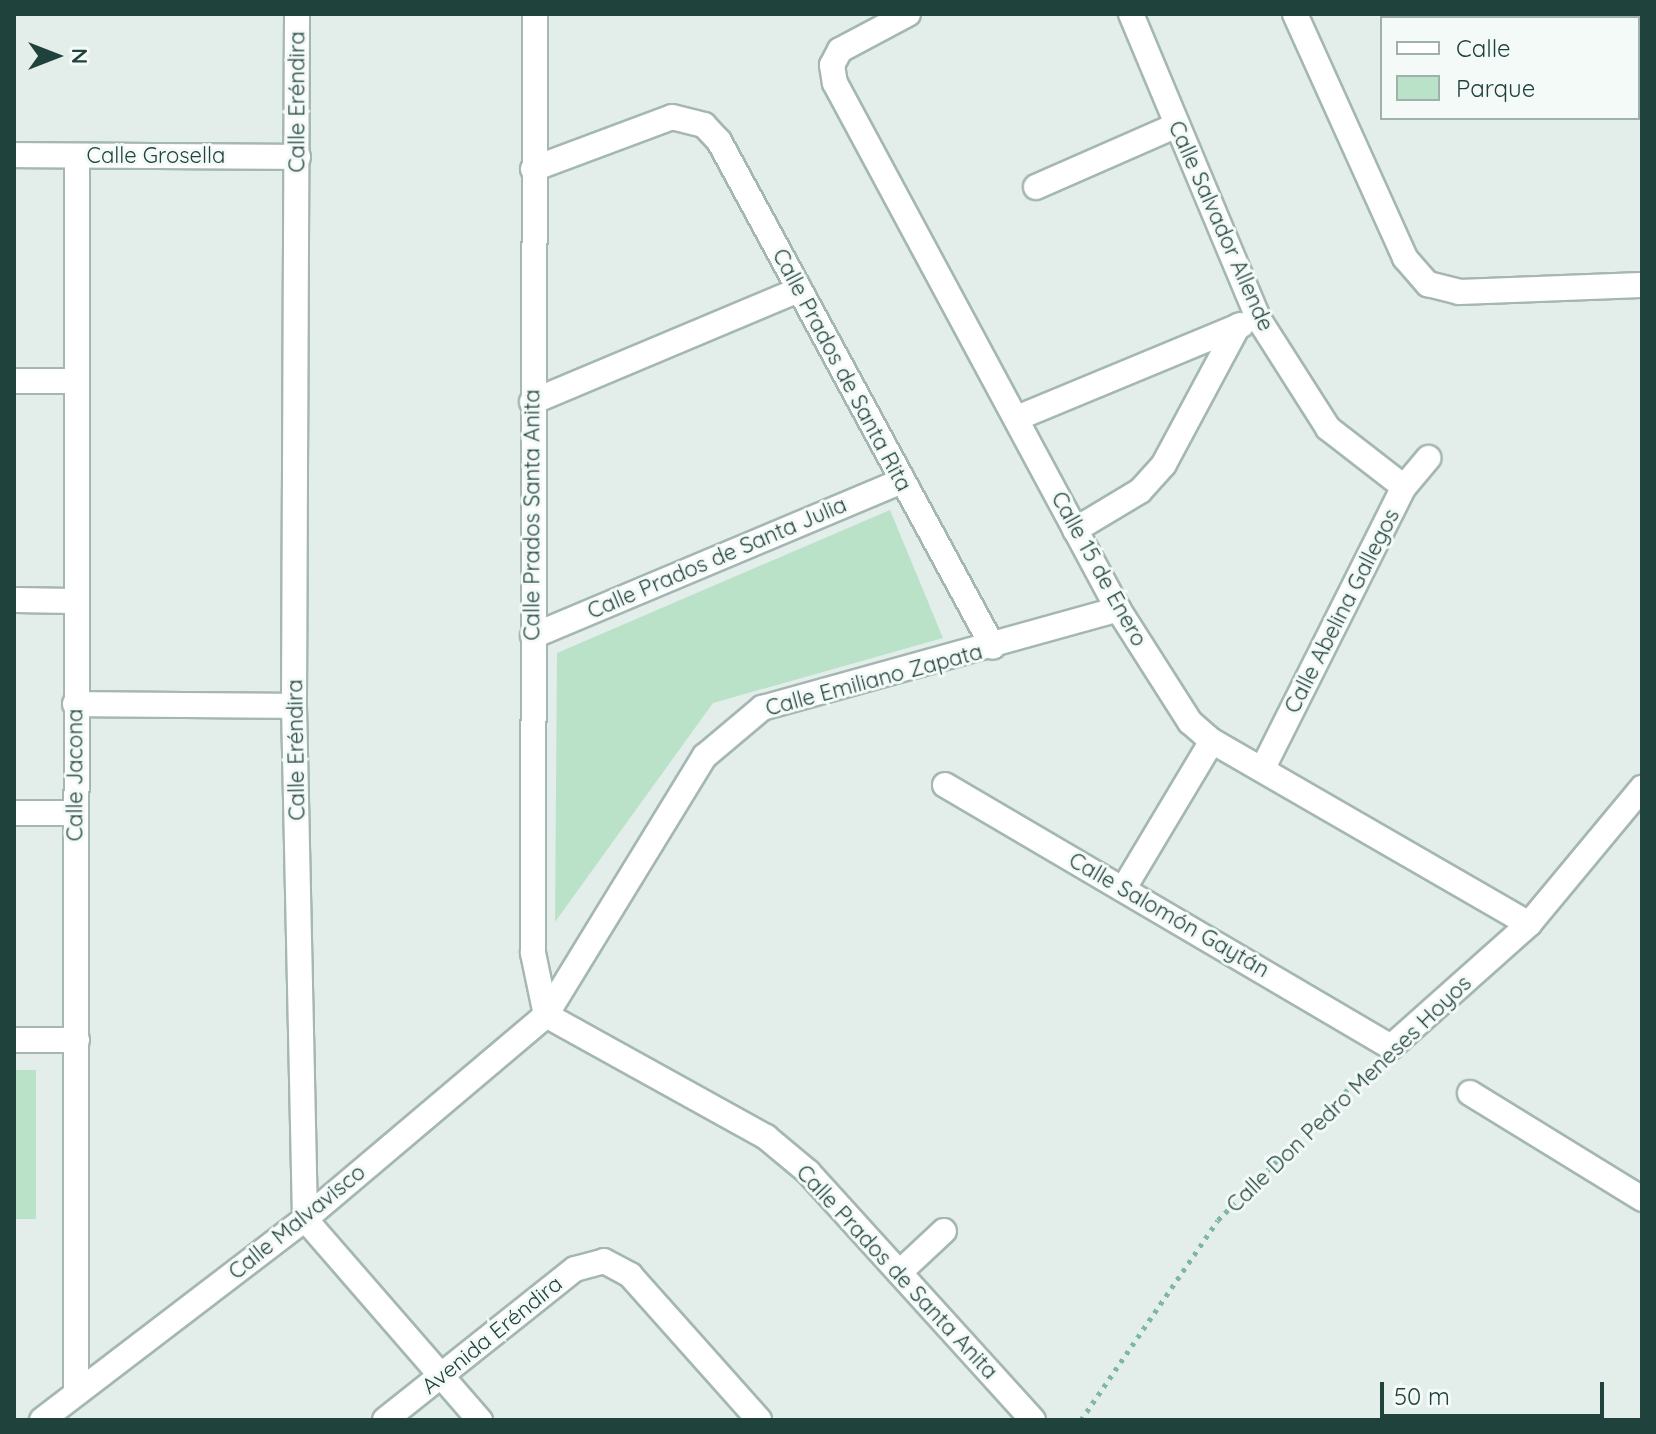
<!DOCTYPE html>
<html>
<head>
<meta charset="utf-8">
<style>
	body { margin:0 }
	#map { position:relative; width:1656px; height:1434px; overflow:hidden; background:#e3eeea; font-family:Quicksand,sans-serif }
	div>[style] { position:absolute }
	.green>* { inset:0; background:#b9e2c8; transform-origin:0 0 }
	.path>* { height:5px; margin-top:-2.5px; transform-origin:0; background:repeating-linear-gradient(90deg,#7fb6aa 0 4px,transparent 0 10px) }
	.roads { filter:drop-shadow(2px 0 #a5b7b2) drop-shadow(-2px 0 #a5b7b2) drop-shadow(0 2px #a5b7b2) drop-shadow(0 -2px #a5b7b2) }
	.street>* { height:24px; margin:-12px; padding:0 12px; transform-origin:12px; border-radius:12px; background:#fff }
	.secondary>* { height:24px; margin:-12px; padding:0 12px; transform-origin:12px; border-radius:12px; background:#fff }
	span { translate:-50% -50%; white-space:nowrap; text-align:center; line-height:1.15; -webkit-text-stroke:6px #f4faf8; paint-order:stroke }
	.street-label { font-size:22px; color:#20423c }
	.frame { position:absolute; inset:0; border:16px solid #20423c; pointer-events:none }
	.legend { position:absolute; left:1380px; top:16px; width:260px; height:104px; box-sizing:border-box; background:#f4faf8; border:2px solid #9fb0ad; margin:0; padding:10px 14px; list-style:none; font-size:24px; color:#20423c }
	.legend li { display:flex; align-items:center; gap:16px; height:40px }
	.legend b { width:40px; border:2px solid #9fb0ad }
	.north { position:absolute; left:16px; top:16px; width:80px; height:80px; -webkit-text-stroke:6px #f4faf8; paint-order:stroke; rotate:90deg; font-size:22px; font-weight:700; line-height:32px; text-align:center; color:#20423c }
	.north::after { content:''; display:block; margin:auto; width:28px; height:36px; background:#20423c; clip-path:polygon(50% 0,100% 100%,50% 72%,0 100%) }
	.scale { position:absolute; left:1380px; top:1382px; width:224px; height:36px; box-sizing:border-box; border:4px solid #20423c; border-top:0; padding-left:10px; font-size:24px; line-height:28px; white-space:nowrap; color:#20423c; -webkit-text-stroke:6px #f4faf8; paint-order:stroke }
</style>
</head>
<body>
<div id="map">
	<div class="green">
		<div style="clip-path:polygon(890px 510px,943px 638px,713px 703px,555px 922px,557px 653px)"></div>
		<div style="left:14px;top:1070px;width:22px;height:149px"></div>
	</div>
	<div class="path">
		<div style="left:1081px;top:1420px;width:242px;rotate:-55.6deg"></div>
		<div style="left:1218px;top:1220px;width:220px;rotate:-45.2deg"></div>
	</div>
	<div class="roads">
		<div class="street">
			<div style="left:297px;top:14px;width:692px;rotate:90.25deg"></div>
			<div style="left:294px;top:706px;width:513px;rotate:88.77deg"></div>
			<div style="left:305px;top:1219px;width:267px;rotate:49deg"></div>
			<div style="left:908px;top:14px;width:77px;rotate:152.1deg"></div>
			<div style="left:840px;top:50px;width:17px;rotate:118deg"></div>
			<div style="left:832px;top:65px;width:18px;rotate:81deg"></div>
			<div style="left:835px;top:83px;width:597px;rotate:61.72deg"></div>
			<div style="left:1131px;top:14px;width:329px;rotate:67.3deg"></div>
			<div style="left:1258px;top:318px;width:130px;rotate:57.5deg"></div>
			<div style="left:1328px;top:428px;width:96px;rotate:37.8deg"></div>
			<div style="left:1295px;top:14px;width:268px;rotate:65.7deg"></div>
			<div style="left:1405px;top:258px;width:35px;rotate:49deg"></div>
			<div style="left:1428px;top:284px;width:32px;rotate:14deg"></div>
			<div style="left:1459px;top:292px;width:183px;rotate:-2.2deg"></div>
			<div style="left:14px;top:155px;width:284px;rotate:0.4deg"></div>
			<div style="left:533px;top:169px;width:148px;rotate:-20.5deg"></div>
			<div style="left:672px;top:117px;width:33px;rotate:14deg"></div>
			<div style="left:704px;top:125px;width:22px;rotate:47deg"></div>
			<div style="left:719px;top:141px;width:575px;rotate:61.56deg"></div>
			<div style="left:1036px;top:187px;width:154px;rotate:-23.7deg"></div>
			<div style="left:14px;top:381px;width:61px"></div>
			<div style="left:532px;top:402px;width:290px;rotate:-22.8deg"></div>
			<div style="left:1017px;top:418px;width:243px;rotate:-22.5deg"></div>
			<div style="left:1075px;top:530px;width:76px;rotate:-31deg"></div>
			<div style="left:1140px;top:491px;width:36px;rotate:-48deg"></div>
			<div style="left:1164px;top:464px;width:157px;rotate:-61.8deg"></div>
			<div style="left:14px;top:600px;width:60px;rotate:1deg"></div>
			<div style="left:533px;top:636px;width:400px;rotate:-22.8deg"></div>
			<div style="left:75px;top:704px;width:219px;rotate:0.5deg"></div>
			<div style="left:1263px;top:768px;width:314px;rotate:-63.4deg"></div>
			<div style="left:1404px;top:487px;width:38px;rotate:-50deg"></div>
			<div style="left:945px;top:785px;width:517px;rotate:30.43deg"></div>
			<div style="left:1391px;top:1047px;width:185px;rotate:-41.7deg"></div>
			<div style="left:14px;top:813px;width:61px"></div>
			<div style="left:1124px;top:888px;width:171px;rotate:-59.1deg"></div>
			<div style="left:546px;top:1015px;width:252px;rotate:29deg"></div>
			<div style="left:766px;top:1137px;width:55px;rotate:39.8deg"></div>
			<div style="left:808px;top:1172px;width:335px;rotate:47.8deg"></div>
			<div style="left:14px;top:1040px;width:63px"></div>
			<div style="left:1470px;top:1093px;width:202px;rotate:31.6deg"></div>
			<div style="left:900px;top:1272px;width:60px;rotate:-43deg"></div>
			<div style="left:76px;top:1393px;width:1237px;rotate:-89.95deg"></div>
			<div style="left:385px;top:1420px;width:243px;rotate:-38.5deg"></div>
			<div style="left:575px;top:1269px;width:30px;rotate:-15deg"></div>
			<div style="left:604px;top:1261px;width:30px;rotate:28deg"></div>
			<div style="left:630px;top:1275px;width:194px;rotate:48.3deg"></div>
		</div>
		<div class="secondary">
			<div style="left:535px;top:14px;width:939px;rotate:90.12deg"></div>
			<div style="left:533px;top:953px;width:63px;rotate:78.2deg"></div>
			<div style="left:42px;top:1420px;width:331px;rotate:-37.4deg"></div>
			<div style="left:305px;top:1219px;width:316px;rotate:-40.2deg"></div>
			<div style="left:546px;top:1015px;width:304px;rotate:-58.5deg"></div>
			<div style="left:705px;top:756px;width:75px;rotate:-40.1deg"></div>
			<div style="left:762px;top:708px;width:370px;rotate:-15.5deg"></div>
			<div style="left:1118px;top:609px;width:134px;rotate:57.5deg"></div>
			<div style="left:1190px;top:722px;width:29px;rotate:41deg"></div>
			<div style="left:1212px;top:741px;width:366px;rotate:30deg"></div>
			<div style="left:1529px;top:924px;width:177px;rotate:-50.3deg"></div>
		</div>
	</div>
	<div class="street-label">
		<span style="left:297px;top:102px;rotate:-90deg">Calle Eréndira</span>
		<span style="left:156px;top:156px">Calle Grosella</span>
		<span style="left:1221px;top:226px;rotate:66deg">Calle Salvador Allende</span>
		<span style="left:842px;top:370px;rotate:62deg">Calle Prados de Santa Rita</span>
		<span style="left:532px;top:515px;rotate:-90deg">Calle Prados Santa Anita</span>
		<span style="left:717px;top:558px;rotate:-23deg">Calle Prados de Santa Julia</span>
		<span style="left:1099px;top:569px;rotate:61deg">Calle 15 de Enero</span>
		<span style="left:1342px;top:611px;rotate:-63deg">Calle Abelina Gallegos</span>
		<span style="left:874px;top:680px;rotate:-15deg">Calle Emiliano Zapata</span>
		<span style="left:296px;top:750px;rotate:-91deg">Calle Eréndira</span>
		<span style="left:75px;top:775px;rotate:-90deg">Calle Jacona</span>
		<span style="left:1169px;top:915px;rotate:30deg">Calle Salomón Gaytán</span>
		<span style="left:1349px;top:1094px;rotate:-44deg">Calle Don Pedro Meneses Hoyos</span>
		<span style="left:297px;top:1222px;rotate:-39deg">Calle Malvavisco</span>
		<span style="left:897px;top:1272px;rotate:47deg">Calle Prados de Santa Anita</span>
		<span style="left:492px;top:1335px;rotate:-39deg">Avenida Eréndira</span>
	</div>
	<div class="frame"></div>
	<ul class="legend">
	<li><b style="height:10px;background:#fff"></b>Calle</li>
	<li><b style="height:22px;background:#b9e2c8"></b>Parque</li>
	</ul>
	<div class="north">N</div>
	<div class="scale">50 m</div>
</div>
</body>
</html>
